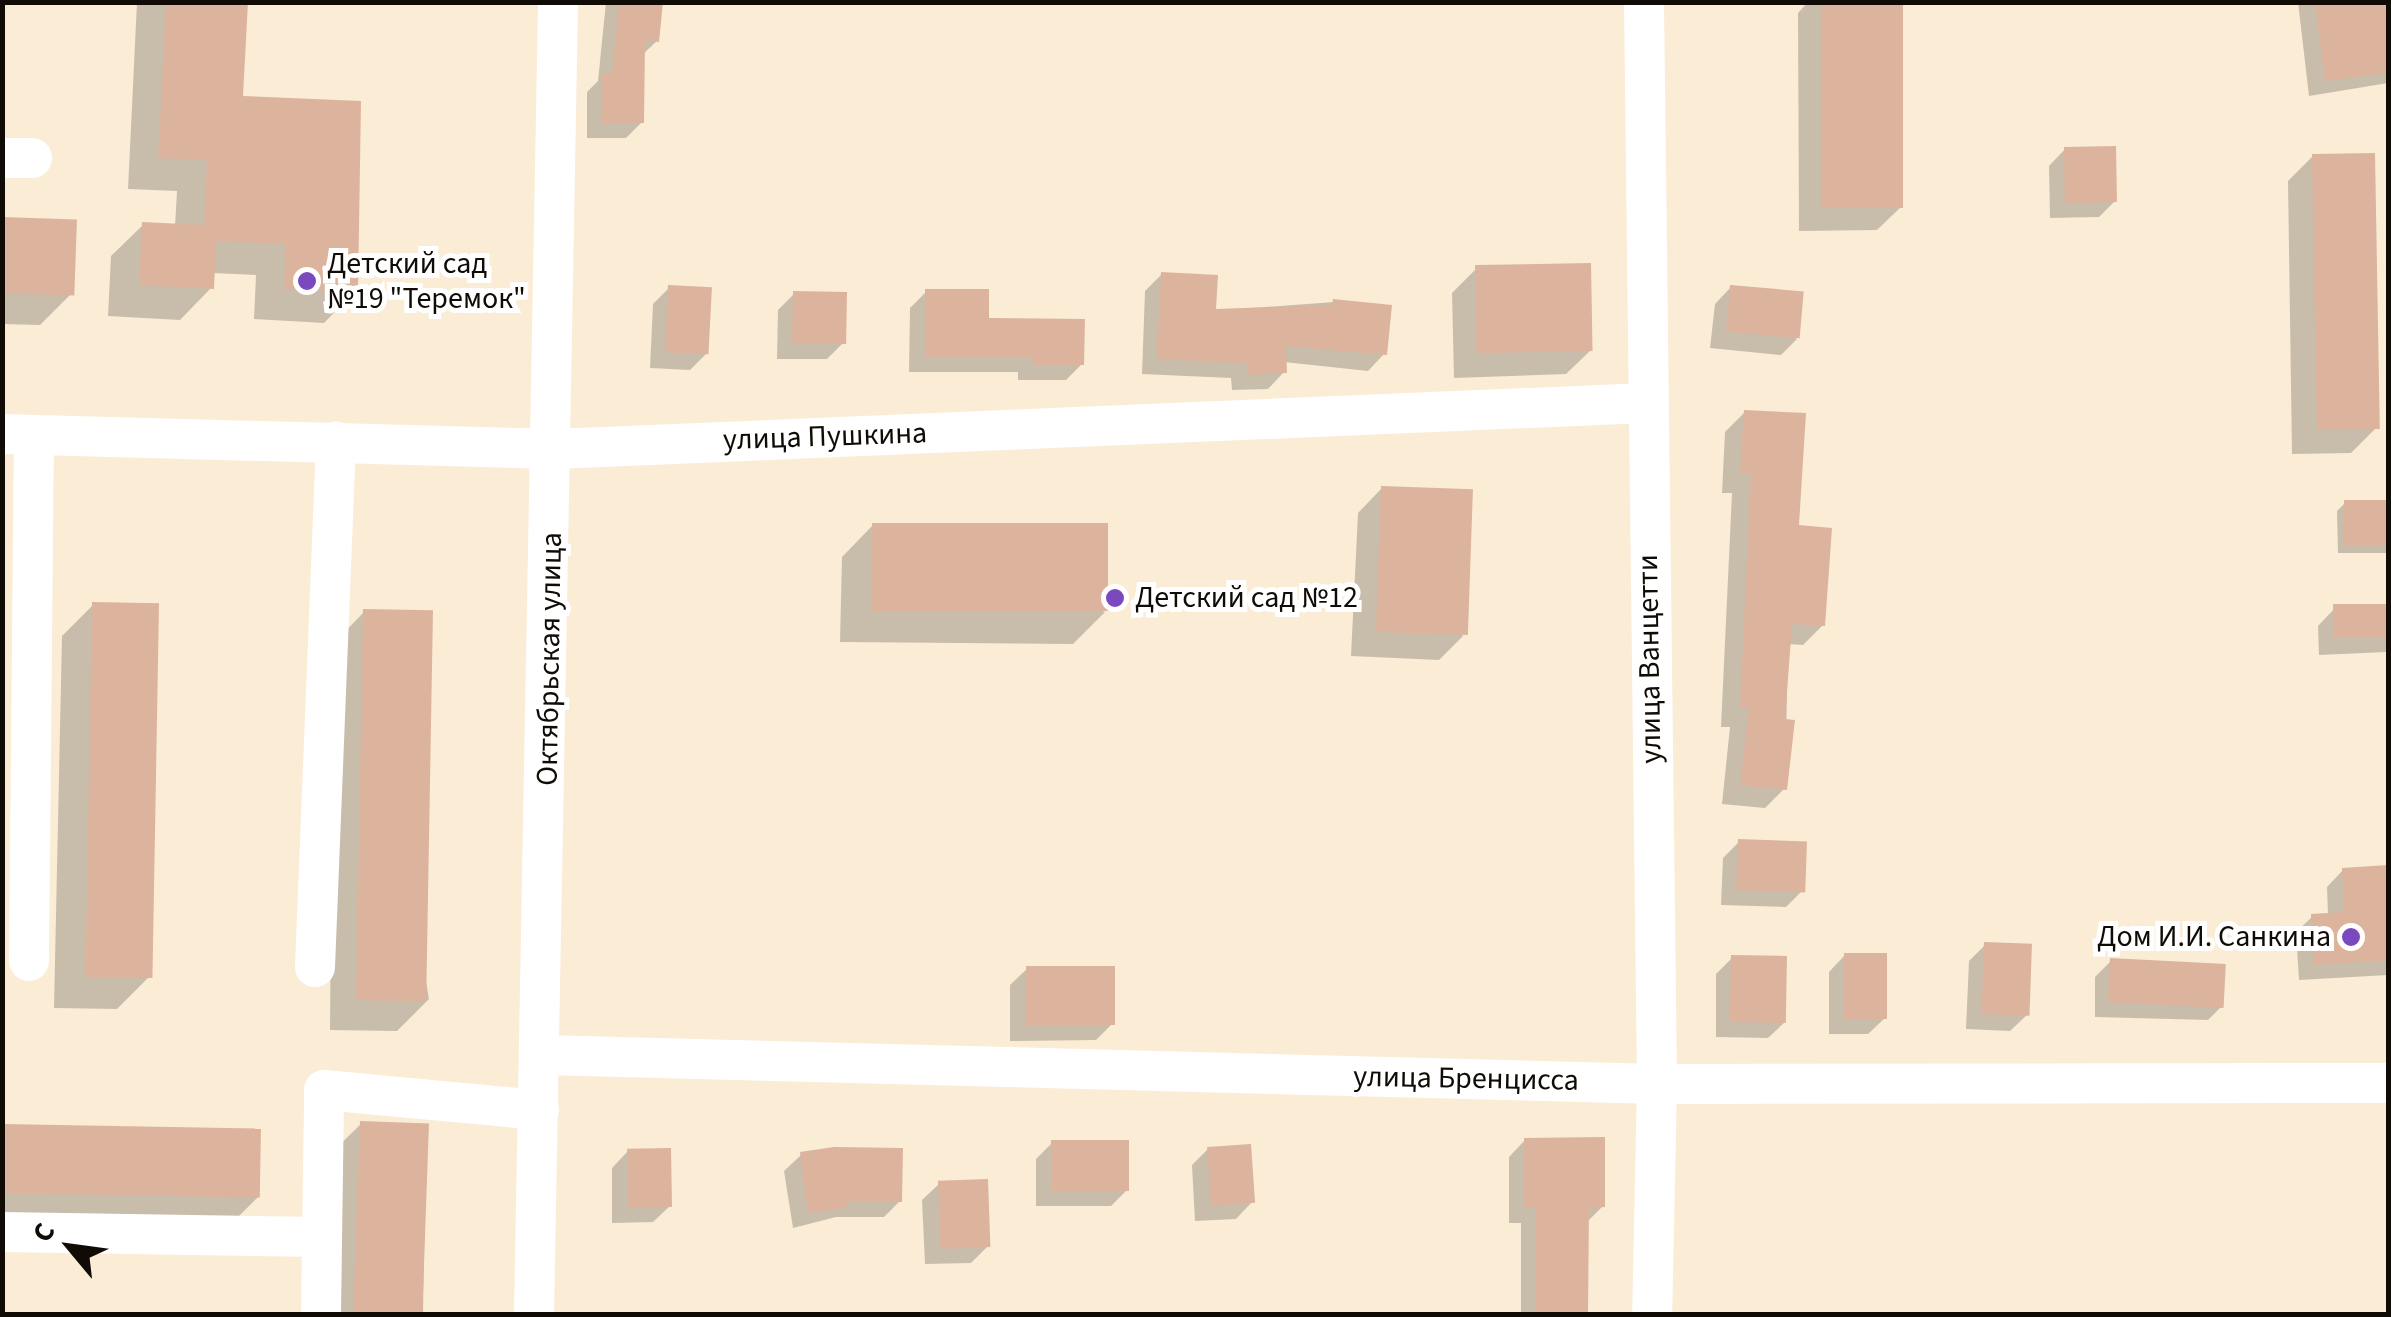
<!DOCTYPE html>
<html>
<head>
<meta charset="utf-8">
<style>
	body { margin:0 }
	#map { position:relative; width:2391px; height:1317px; overflow:hidden; background:#fbecd6; font-family:"Source Sans 3",sans-serif }
	div>[style] { position:absolute }
	.shadow>* { inset:0; background:#0003 }
	.building>* { inset:0; background:#dcb39d; transform-origin:0 0 }
	.minor>* { height:40px; margin:-20px; padding:0 20px; transform-origin:20px; border-radius:20px; background:#fff }
	.dots>* { width:28px; height:28px; translate:-50% -50%; box-sizing:border-box; border:5px solid #fff; border-radius:50% }
	span { translate:-50% -50%; white-space:nowrap; text-align:center; line-height:1.15; -webkit-text-stroke:10px #fff; paint-order:stroke }
	.poi-label { font-size:30px; color:#100b05 }
	.left { translate:0 -50%; text-align:left }
	.right { translate:-100% -50%; text-align:right }
	.street-label { font-size:30px; color:#100b05 }
	.frame { position:absolute; inset:0; border:5px solid #100b05; pointer-events:none }
	.north { position:absolute; left:20px; top:1197px; width:100px; height:100px; -webkit-text-stroke:8px #fff; paint-order:stroke; rotate:299deg; font-size:28px; font-weight:700; line-height:40px; text-align:center; color:#100b05 }
	.north::after { content:''; display:block; margin:auto; width:35px; height:45px; background:#100b05; clip-path:polygon(50% 0,100% 100%,50% 72%,0 100%) }
</style>
</head>
<body>
<div id="map">
	<div class="shadow">
		<div style="clip-path:polygon(137px 2px,245px 2px,241px 98px,355px 291px,324px 323px,254px 319px,256px 275px,212px 273px,211px 288px,180px 320px,108px 316px,111px 256px,143px 225px,175px 226px,177px 191px,128px 189px)"></div>
		<div style="clip-path:polygon(606px 2px,661px 2px,657px 41px,642px 55px,642px 122px,626px 138px,587px 138px,587px 92px,598px 81px)"></div>
		<div style="clip-path:polygon(1808px 2px,1900px 2px,1902px 206px,1877px 230px,1799px 231px,1798px 13px)"></div>
		<div style="clip-path:polygon(2298px 2px,2388px 2px,2388px 83px,2309px 96px)"></div>
		<div style="clip-path:polygon(2065px 149px,2115px 201px,2099px 217px,2050px 218px,2049px 166px)"></div>
		<div style="clip-path:polygon(2313px 156px,2376px 428px,2351px 453px,2292px 454px,2288px 181px)"></div>
		<div style="clip-path:polygon(2px 220px,71px 294px,40px 325px,2px 324px)"></div>
		<div style="clip-path:polygon(1476px 269px,1591px 350px,1566px 374px,1454px 378px,1452px 293px)"></div>
		<div style="clip-path:polygon(1162px 274px,1213px 311px,1334px 302px,1384px 354px,1368px 371px,1284px 362px,1284px 372px,1268px 389px,1232px 390px,1231px 378px,1142px 374px,1145px 291px)"></div>
		<div style="clip-path:polygon(1731px 287px,1797px 339px,1781px 355px,1710px 348px,1715px 304px)"></div>
		<div style="clip-path:polygon(669px 288px,706px 354px,690px 370px,650px 368px,653px 304px)"></div>
		<div style="clip-path:polygon(926px 292px,986px 321px,1082px 364px,1066px 380px,1018px 380px,1018px 372px,909px 372px,910px 308px)"></div>
		<div style="clip-path:polygon(794px 294px,843px 343px,827px 359px,777px 359px,778px 310px)"></div>
		<div style="clip-path:polygon(1745px 412px,1823px 625px,1803px 645px,1788px 644px,1785px 788px,1765px 808px,1722px 804px,1730px 727px,1721px 727px,1732px 493px,1722px 493px,1725px 432px)"></div>
		<div style="clip-path:polygon(1382px 488px,1463px 636px,1439px 660px,1351px 656px,1358px 513px)"></div>
		<div style="clip-path:polygon(2388px 502px,2388px 553px,2338px 553px,2337px 511px,2345px 503px)"></div>
		<div style="clip-path:polygon(873px 525px,1105px 612px,1073px 644px,840px 642px,842px 557px)"></div>
		<div style="clip-path:polygon(93px 605px,149px 977px,117px 1009px,54px 1008px,62px 636px)"></div>
		<div style="clip-path:polygon(2388px 607px,2386px 652px,2319px 655px,2318px 626px,2334px 609px)"></div>
		<div style="clip-path:polygon(364px 612px,429px 999px,397px 1031px,330px 1030px,333px 644px)"></div>
		<div style="clip-path:polygon(1739px 842px,1802px 891px,1786px 907px,1721px 905px,1723px 858px)"></div>
		<div style="clip-path:polygon(2388px 868px,2388px 975px,2299px 980px,2296px 932px,2313px 916px,2328px 915px,2327px 887px,2343px 870px)"></div>
		<div style="clip-path:polygon(1985px 945px,2027px 1015px,2010px 1031px,1966px 1029px,1969px 961px)"></div>
		<div style="clip-path:polygon(1845px 955px,1885px 1018px,1868px 1034px,1829px 1034px,1829px 972px)"></div>
		<div style="clip-path:polygon(1732px 958px,1785px 1022px,1768px 1038px,1716px 1037px,1716px 974px)"></div>
		<div style="clip-path:polygon(2111px 961px,2224px 1004px,2208px 1020px,2095px 1017px,2095px 977px)"></div>
		<div style="clip-path:polygon(1027px 969px,1112px 1024px,1096px 1040px,1010px 1041px,1010px 985px)"></div>
		<div style="clip-path:polygon(361px 1124px,426px 1126px,423px 1314px,327px 1314px,329px 1155px)"></div>
		<div style="clip-path:polygon(2px 1126px,258px 1197px,226px 1229px,2px 1224px)"></div>
		<div style="clip-path:polygon(1525px 1140px,1603px 1206px,1586px 1223px,1586px 1314px,1521px 1314px,1521px 1223px,1509px 1223px,1509px 1157px)"></div>
		<div style="clip-path:polygon(1052px 1143px,1127px 1190px,1111px 1206px,1036px 1206px,1036px 1159px)"></div>
		<div style="clip-path:polygon(1208px 1149px,1252px 1202px,1236px 1219px,1195px 1221px,1192px 1165px)"></div>
		<div style="clip-path:polygon(628px 1151px,670px 1206px,653px 1222px,612px 1223px,612px 1168px)"></div>
		<div style="clip-path:polygon(801px 1155px,900px 1201px,884px 1217px,836px 1217px,793px 1228px,784px 1171px)"></div>
		<div style="clip-path:polygon(939px 1184px,988px 1246px,971px 1263px,925px 1264px,922px 1200px)"></div>
	</div>
	<div class="building">
		<div style="clip-path:polygon(166px 2px,248px 2px,243px 96px,361px 101px,358px 292px,284px 289px,286px 244px,216px 241px,214px 289px,139px 285px,142px 222px,204px 225px,207px 160px,158px 158px)"></div>
		<div style="clip-path:polygon(619px 2px,663px 2px,659px 42px,645px 40px,644px 123px,602px 123px,602px 73px,612px 73px)"></div>
		<div style="left:1821px;top:2px;width:82px;height:206px"></div>
		<div style="clip-path:polygon(2315px 2px,2388px 2px,2388px 73px,2325px 81px)"></div>
		<div style="left:2116px;top:146px;width:56px;height:52px;rotate:89deg"></div>
		<div style="left:2375px;top:153px;width:276px;height:63px;rotate:89deg"></div>
		<div style="left:2px;top:217px;width:75px;height:76px;rotate:2deg"></div>
		<div style="left:1591px;top:263px;width:88px;height:116px;rotate:89deg"></div>
		<div style="clip-path:polygon(1161px 272px,1218px 275px,1216px 309px,1332px 305px,1333px 299px,1392px 305px,1387px 355px,1286px 346px,1287px 373px,1247px 375px,1247px 363px,1157px 359px)"></div>
		<div style="left:668px;top:285px;width:44px;height:67px;rotate:3deg"></div>
		<div style="left:1730px;top:285px;width:74px;height:47px;rotate:5deg"></div>
		<div style="clip-path:polygon(925px 289px,989px 289px,989px 318px,1085px 319px,1084px 365px,1033px 365px,1034px 357px,925px 357px)"></div>
		<div style="left:793px;top:291px;width:54px;height:52px;rotate:1deg"></div>
		<div style="clip-path:polygon(1744px 410px,1806px 413px,1799px 525px,1832px 528px,1825px 626px,1792px 624px,1785px 719px,1795px 720px,1787px 790px,1740px 785px,1749px 708px,1740px 708px,1751px 474px,1740px 474px)"></div>
		<div style="left:1381px;top:486px;width:92px;height:146px;rotate:2deg"></div>
		<div style="left:2388px;top:500px;width:46px;height:44px;rotate:90deg"></div>
		<div style="left:872px;top:523px;width:236px;height:88px"></div>
		<div style="left:92px;top:602px;width:67px;height:375px;rotate:1deg"></div>
		<div style="left:2388px;top:604px;width:33px;height:55px;rotate:90deg"></div>
		<div style="left:363px;top:609px;width:70px;height:391px;rotate:1deg"></div>
		<div style="left:1738px;top:839px;width:69px;height:51px;rotate:2deg"></div>
		<div style="clip-path:polygon(2388px 865px,2388px 960px,2314px 965px,2311px 914px,2344px 912px,2342px 868px)"></div>
		<div style="left:1984px;top:942px;width:48px;height:72px;rotate:2deg"></div>
		<div style="left:1844px;top:953px;width:43px;height:66px"></div>
		<div style="left:1731px;top:955px;width:56px;height:67px;rotate:1deg"></div>
		<div style="left:2110px;top:958px;width:116px;height:44px;rotate:3deg"></div>
		<div style="left:1115px;top:966px;width:59px;height:89px;rotate:90deg"></div>
		<div style="left:360px;top:1121px;width:69px;height:193px;rotate:2deg"></div>
		<div style="left:2px;top:1124px;width:259px;height:69px;rotate:1deg"></div>
		<div style="clip-path:polygon(1605px 1137px,1605px 1207px,1589px 1208px,1588px 1314px,1536px 1314px,1536px 1208px,1524px 1208px,1524px 1138px)"></div>
		<div style="left:1051px;top:1140px;width:78px;height:51px"></div>
		<div style="left:1251px;top:1144px;width:59px;height:44px;rotate:86deg"></div>
		<div style="clip-path:polygon(834px 1147px,903px 1148px,902px 1202px,848px 1202px,849px 1207px,808px 1213px,800px 1152px)"></div>
		<div style="left:671px;top:1148px;width:59px;height:44px;rotate:89deg"></div>
		<div style="left:988px;top:1179px;width:68px;height:50px;rotate:88deg"></div>
	</div>
	<div class="minor">
		<div style="left:1644px;top:2px;width:1082px;rotate:89.31deg"></div>
		<div style="left:1657px;top:1084px;width:230px;rotate:91.2deg"></div>
		<div style="left:2px;top:158px;width:30px"></div>
		<div style="left:2px;top:434px;width:552px;rotate:1.56deg"></div>
		<div style="left:554px;top:449px;width:1093px;rotate:-2.41deg"></div>
		<div style="left:29px;top:961px;width:526px;rotate:-89.46deg"></div>
		<div style="left:315px;top:967px;width:526px;rotate:-87.71deg"></div>
		<div style="left:543px;top:1055px;width:1114px;rotate:1.49deg"></div>
		<div style="left:1657px;top:1084px;width:731px;rotate:-0.08deg"></div>
		<div style="left:2px;top:1232px;width:319px;rotate:0.9deg"></div>
		<div style="left:321px;top:1314px;width:224px;rotate:-89.2deg"></div>
		<div style="left:324px;top:1090px;width:216px;rotate:5.3deg"></div>
		<div style="left:534px;top:1314px;width:1312px;rotate:-88.95deg"></div>
	</div>
	<div class="dots">
		<div style="left:307px;top:281px;background:#7a48bf"></div>
		<div style="left:1115px;top:598px;background:#7a48bf"></div>
		<div style="left:2351px;top:937px;background:#7a48bf"></div>
	</div>
	<div class="poi-label">
		<span class="left" style="left:327px;top:281px">Детский сад<br>№19 "Теремок"</span>
		<span class="left" style="left:1135px;top:598px">Детский сад №12</span>
		<span class="right" style="left:2331px;top:937px">Дом И.И. Санкина</span>
	</div>
	<div class="street-label">
		<span style="left:825px;top:437px;rotate:-2deg">улица Пушкина</span>
		<span style="left:550px;top:659px;rotate:-89deg">Октябрьская улица</span>
		<span style="left:1650px;top:659px;rotate:-91deg">улица Ванцетти</span>
		<span style="left:1466px;top:1079px;rotate:1deg">улица Бренцисса</span>
	</div>
	<div class="frame"></div>
	<div class="north">С</div>
</div>
</body>
</html>
